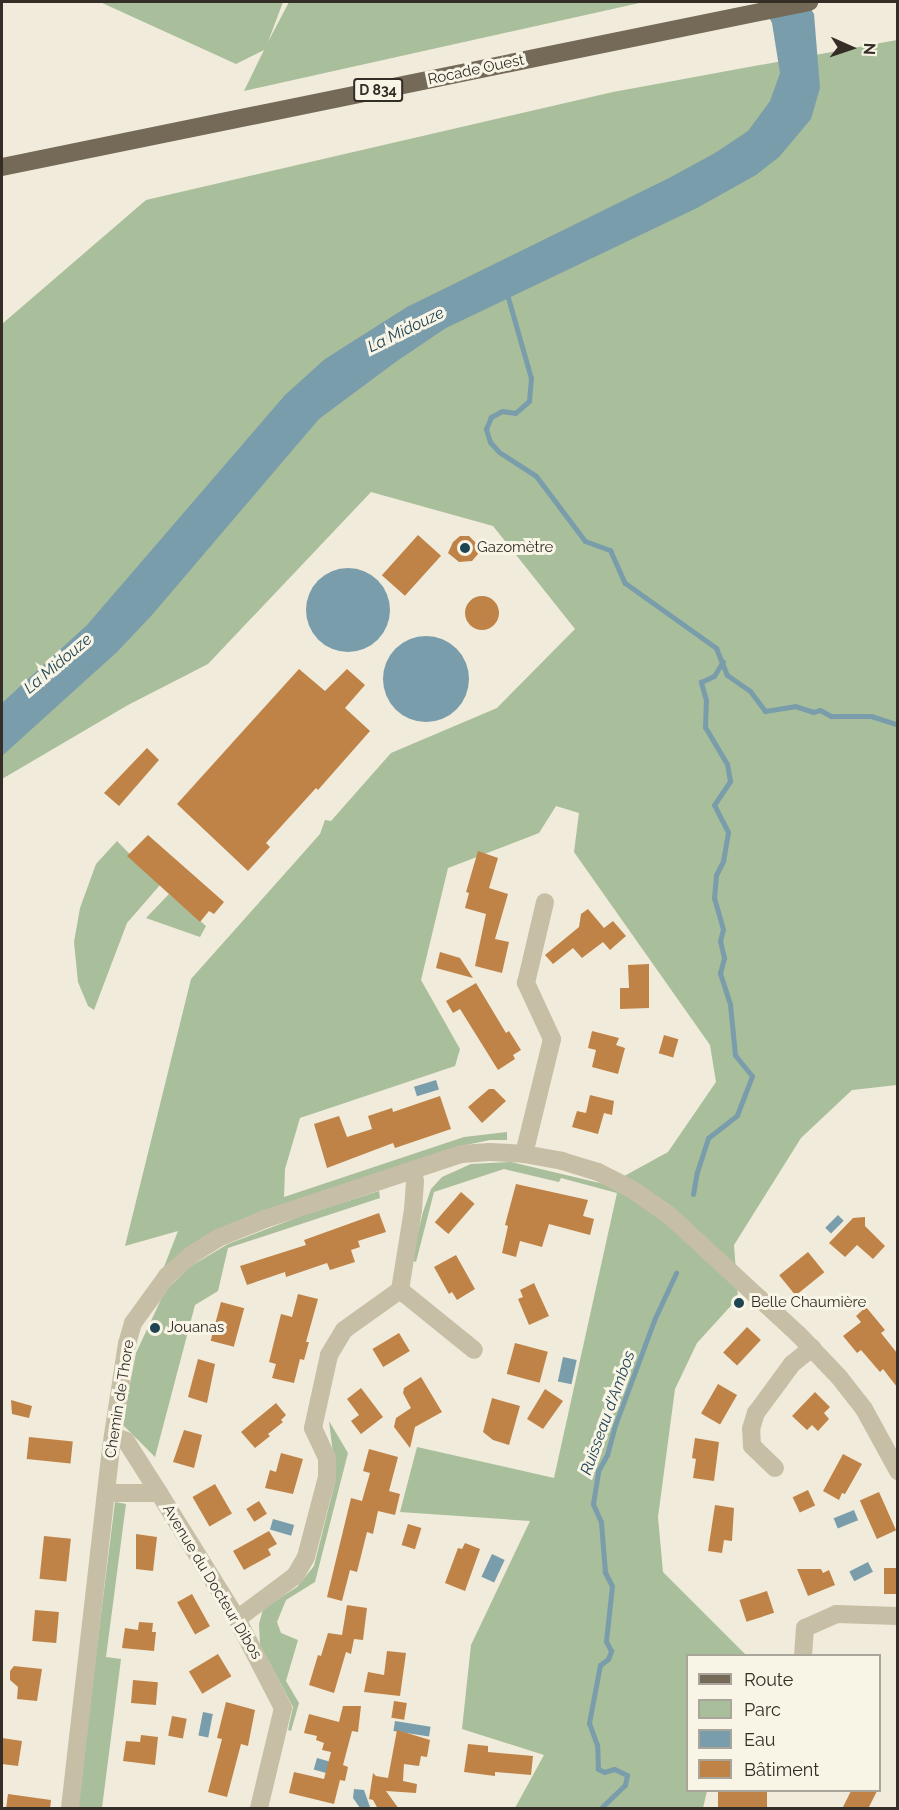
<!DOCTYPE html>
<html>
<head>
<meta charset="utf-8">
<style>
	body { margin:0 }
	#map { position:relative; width:899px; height:1810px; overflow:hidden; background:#f0ebda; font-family:Raleway,sans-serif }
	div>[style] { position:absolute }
	.green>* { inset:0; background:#a9be9a }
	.water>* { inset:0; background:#7a9dac; transform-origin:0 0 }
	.round { border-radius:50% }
	.stream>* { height:5px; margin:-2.5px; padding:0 2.5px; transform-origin:2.5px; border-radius:2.5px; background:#7a9dac }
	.building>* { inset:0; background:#c08347; transform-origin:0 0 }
	.minor>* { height:18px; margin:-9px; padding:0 9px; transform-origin:9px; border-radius:9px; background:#c7bea6 }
	.major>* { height:18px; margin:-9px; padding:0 9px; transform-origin:9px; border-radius:9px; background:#756958 }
	.dots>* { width:16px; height:16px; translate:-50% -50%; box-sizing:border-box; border:3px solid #f8f4e6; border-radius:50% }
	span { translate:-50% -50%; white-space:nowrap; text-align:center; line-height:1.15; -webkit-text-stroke:6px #f8f4e6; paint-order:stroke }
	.shield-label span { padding:2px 4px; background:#f8f4e6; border:2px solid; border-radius:4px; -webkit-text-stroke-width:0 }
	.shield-label { font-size:14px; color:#342e27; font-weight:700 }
	.street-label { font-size:15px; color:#342e27 }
	.poi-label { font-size:15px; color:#342e27 }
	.left { translate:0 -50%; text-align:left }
	.water-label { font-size:16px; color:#1e4353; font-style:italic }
	.frame { position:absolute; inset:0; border:3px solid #342e27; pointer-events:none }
	.legend { position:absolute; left:686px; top:1654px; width:195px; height:138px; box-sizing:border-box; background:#f8f4e6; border:2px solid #aaa59a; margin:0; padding:8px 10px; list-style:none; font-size:18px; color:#342e27 }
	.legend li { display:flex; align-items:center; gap:12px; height:30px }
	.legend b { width:30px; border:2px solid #aaa59a }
	.north { position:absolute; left:821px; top:18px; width:60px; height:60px; -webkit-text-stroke:4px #f8f4e6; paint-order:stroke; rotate:93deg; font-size:16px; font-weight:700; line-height:24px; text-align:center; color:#342e27 }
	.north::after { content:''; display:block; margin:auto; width:21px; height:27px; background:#342e27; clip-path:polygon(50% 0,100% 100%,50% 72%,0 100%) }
</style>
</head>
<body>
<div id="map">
	<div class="green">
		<div style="clip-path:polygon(100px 2px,283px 2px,268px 42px,289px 2px,644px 2px,244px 91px,264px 50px,236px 64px)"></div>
		<div style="clip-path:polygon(897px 40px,897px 1085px,852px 1090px,801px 1138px,734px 1245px,738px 1298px,697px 1343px,675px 1389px,658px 1517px,663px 1572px,746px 1655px,688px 1656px,688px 1790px,707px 1791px,703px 1808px,515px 1808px,544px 1755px,462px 1729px,471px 1645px,530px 1521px,400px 1512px,417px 1447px,554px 1478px,617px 1193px,561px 1178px,559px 1182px,504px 1169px,434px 1192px,416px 1262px,411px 1260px,423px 1212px,431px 1189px,442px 1177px,471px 1164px,511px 1162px,608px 1185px,668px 1152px,716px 1082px,710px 1045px,574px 852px,579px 813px,556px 806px,539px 833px,448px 868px,421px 980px,460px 1049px,455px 1066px,300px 1118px,285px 1169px,284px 1197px,464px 1137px,507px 1132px,507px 1140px,490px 1140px,466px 1145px,229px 1229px,162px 1272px,178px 1231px,125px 1246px,191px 979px,320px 834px,325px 820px,331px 821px,391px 753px,497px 708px,575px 629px,493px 526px,371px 492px,208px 664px,128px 705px,2px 779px,2px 324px,146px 200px,613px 92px)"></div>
		<div style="clip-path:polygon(117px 841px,160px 885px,127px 923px,94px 1010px,88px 1006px,78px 982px,74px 942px,80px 908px,96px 864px)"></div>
		<div style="clip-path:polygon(169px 894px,206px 926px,200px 937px,146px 918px)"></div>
		<div style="clip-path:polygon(379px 1191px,380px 1198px,228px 1248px,218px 1291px,195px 1305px,155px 1457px,122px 1424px,136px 1353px,165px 1291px,191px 1266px,228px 1244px,301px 1216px)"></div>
		<div style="clip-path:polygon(329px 1421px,348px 1453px,315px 1582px,286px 1600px,277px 1622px,281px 1633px,298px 1640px,286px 1681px,299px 1703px,291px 1731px,288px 1730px,293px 1707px,260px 1645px,259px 1624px,263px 1609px,297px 1587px,314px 1566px,336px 1478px)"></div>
		<div style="clip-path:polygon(115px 1502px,126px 1504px,106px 1657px,121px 1659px,102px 1808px,77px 1808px)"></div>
	</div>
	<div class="water">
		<div style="clip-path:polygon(761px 2px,806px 2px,814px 14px,820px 88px,811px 119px,779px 157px,756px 175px,697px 208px,446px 328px,397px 361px,319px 419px,152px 615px,117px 652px,2px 756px,2px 703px,87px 625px,285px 395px,325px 359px,407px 307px,669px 178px,715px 153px,748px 131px,770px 101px,780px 73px,772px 23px)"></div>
		<div class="round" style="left:306px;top:568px;width:84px;height:84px"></div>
		<div class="round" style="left:383px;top:636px;width:86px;height:86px"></div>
		<div style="left:436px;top:1080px;width:10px;height:23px;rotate:73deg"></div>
		<div style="left:838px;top:1215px;width:8px;height:18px;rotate:45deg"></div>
		<div style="left:563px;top:1357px;width:14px;height:25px;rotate:12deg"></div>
		<div style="left:854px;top:1510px;width:11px;height:22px;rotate:68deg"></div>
		<div style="left:273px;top:1519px;width:22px;height:11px;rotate:16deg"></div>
		<div style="left:492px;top:1554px;width:14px;height:25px;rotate:25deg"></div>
		<div style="left:868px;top:1562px;width:11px;height:21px;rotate:63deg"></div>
		<div style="left:203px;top:1712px;width:10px;height:24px;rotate:11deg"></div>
		<div style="left:395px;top:1721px;width:36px;height:10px;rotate:9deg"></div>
		<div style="left:317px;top:1758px;width:22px;height:12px;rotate:16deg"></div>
		<div style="clip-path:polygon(354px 1789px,364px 1790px,370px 1807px,360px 1808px,353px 1798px)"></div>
	</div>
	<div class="stream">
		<div style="left:507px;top:294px;width:87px;rotate:74.1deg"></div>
		<div style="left:531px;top:378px;width:23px;rotate:95deg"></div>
		<div style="left:529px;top:401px;width:18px;rotate:139deg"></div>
		<div style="left:515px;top:413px;width:13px;rotate:-171deg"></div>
		<div style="left:502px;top:411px;width:13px;rotate:151deg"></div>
		<div style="left:491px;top:417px;width:13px;rotate:113deg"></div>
		<div style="left:486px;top:429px;width:14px;rotate:73deg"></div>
		<div style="left:490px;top:442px;width:13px;rotate:48deg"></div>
		<div style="left:499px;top:452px;width:44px;rotate:33deg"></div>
		<div style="left:536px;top:476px;width:81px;rotate:53deg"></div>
		<div style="left:585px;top:541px;width:27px;rotate:20deg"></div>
		<div style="left:610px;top:550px;width:36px;rotate:66deg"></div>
		<div style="left:625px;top:583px;width:112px;rotate:35.5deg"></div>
		<div style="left:716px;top:648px;width:29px;rotate:68deg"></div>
		<div style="left:727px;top:675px;width:28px;rotate:35deg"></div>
		<div style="left:750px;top:691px;width:25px;rotate:53deg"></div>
		<div style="left:765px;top:711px;width:30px;rotate:-9deg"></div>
		<div style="left:795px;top:706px;width:19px;rotate:18deg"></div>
		<div style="left:813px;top:712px;width:7px;rotate:-16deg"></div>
		<div style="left:820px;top:710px;width:13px;rotate:29deg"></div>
		<div style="left:831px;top:716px;width:40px"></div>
		<div style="left:871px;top:716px;width:28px;rotate:18deg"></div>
		<div style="left:693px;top:1194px;width:22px;rotate:-80deg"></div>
		<div style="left:697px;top:1172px;width:36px;rotate:-72deg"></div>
		<div style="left:708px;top:1138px;width:37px;rotate:-38deg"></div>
		<div style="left:737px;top:1115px;width:42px;rotate:-69deg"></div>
		<div style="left:752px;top:1076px;width:27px;rotate:-129deg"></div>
		<div style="left:735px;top:1055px;width:51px;rotate:-95.6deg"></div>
		<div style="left:730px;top:1004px;width:33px;rotate:-108deg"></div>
		<div style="left:720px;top:973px;width:16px;rotate:-75deg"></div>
		<div style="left:724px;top:958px;width:17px;rotate:-103deg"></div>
		<div style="left:720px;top:941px;width:12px;rotate:-76deg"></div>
		<div style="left:723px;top:929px;width:32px;rotate:-106deg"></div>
		<div style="left:714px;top:898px;width:23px;rotate:-85deg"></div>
		<div style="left:716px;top:875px;width:16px;rotate:-63deg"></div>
		<div style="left:723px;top:861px;width:29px;rotate:-80deg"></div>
		<div style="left:728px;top:832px;width:30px;rotate:-117deg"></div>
		<div style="left:714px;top:805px;width:29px;rotate:-56deg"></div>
		<div style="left:730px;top:781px;width:17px;rotate:-100deg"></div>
		<div style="left:727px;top:764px;width:43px;rotate:-120.7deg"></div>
		<div style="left:705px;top:727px;width:27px;rotate:-88deg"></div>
		<div style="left:706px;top:700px;width:19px;rotate:-106deg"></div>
		<div style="left:701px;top:682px;width:14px;rotate:-25deg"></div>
		<div style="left:714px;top:676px;width:17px;rotate:-59deg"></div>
		<div style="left:601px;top:1808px;width:33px;rotate:-44deg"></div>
		<div style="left:625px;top:1785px;width:10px;rotate:-79deg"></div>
		<div style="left:627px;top:1775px;width:14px;rotate:-155deg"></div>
		<div style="left:614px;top:1769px;width:10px;rotate:163deg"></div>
		<div style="left:604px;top:1772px;width:7px;rotate:-153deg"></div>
		<div style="left:598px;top:1769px;width:24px;rotate:-92deg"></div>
		<div style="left:597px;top:1745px;width:23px;rotate:-110deg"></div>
		<div style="left:589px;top:1723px;width:59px;rotate:-79.3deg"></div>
		<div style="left:600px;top:1665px;width:10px;rotate:-37deg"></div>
		<div style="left:608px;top:1659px;width:9px;rotate:-69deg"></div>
		<div style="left:611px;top:1651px;width:11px;rotate:-117deg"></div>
		<div style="left:606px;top:1641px;width:55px;rotate:-83.8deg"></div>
		<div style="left:612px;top:1586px;width:16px;rotate:-117deg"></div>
		<div style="left:605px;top:1572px;width:50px;rotate:-94.6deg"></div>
		<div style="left:601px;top:1522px;width:20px;rotate:-114deg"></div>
		<div style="left:593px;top:1504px;width:33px;rotate:-81deg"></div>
		<div style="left:598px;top:1471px;width:18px;rotate:-61deg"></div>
		<div style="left:607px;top:1455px;width:28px;rotate:-75deg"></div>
		<div style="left:614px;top:1428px;width:117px;rotate:-69.6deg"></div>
		<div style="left:655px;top:1318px;width:50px;rotate:-65deg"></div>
	</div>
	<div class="building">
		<div style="left:418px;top:535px;width:31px;height:54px;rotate:42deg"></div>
		<div style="clip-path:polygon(460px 536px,469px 536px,478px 545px,478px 554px,472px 561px,459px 562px,448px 553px,453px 542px)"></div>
		<div class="round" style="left:465px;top:596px;width:34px;height:34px"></div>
		<div style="clip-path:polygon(299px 669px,325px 691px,347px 669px,365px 685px,345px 708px,370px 731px,318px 790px,316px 788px,266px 843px,270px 847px,248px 871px,177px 804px)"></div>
		<div style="clip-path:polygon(147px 748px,159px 760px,119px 806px,104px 793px)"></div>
		<div style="clip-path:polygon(148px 835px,224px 902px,214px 914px,209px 911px,200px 922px,127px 856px)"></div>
		<div style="clip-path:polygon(478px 851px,498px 858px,489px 888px,508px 894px,495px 939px,509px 942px,502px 973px,475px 966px,486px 914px,465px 908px,469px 893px,466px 892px)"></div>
		<div style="clip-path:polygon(588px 909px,604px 928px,613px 921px,626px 936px,610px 950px,603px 942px,582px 958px,573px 948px,553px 964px,545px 955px,579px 927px,581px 914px)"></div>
		<div style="clip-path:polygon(440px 952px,460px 958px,473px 978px,436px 968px)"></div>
		<div style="clip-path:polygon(649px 964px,649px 1008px,620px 1009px,620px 988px,629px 988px,628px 965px)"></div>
		<div style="clip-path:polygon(476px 983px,506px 1033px,509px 1031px,521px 1050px,513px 1055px,515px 1059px,498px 1070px,460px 1009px,453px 1013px,446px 1001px)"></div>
		<div style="clip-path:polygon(592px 1031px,619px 1038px,616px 1045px,625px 1048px,618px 1074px,592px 1067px,596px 1050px,588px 1048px)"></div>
		<div style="left:664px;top:1035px;width:15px;height:19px;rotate:16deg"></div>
		<div style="clip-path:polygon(489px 1089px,494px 1089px,506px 1101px,482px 1123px,468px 1107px)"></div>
		<div style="clip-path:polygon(590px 1095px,614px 1101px,612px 1115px,604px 1113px,598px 1134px,572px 1127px,577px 1111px,586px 1113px)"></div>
		<div style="clip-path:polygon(440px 1096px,451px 1129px,395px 1148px,393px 1143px,327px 1168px,314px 1124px,339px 1116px,347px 1137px,372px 1129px,368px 1116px,392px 1108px,393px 1112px)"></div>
		<div style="clip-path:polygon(516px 1184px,588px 1200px,583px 1216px,594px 1219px,590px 1235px,549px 1224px,542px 1247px,520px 1241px,516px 1257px,502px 1253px,508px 1226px,505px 1225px)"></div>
		<div style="left:461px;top:1192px;width:18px;height:40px;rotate:41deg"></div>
		<div style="clip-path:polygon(379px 1213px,386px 1232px,358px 1241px,360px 1247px,351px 1250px,355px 1262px,330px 1270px,327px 1263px,286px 1277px,285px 1272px,247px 1285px,240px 1266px,306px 1245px,304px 1240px)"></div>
		<div style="clip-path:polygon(865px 1217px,865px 1226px,885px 1246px,873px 1259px,857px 1245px,845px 1257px,829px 1243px,853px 1218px)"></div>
		<div style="left:808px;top:1252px;width:26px;height:37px;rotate:51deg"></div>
		<div style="clip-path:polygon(456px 1255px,475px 1289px,457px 1300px,452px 1292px,449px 1294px,434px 1267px)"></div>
		<div style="clip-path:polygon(534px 1283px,549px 1316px,529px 1325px,518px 1299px,523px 1297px,520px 1290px)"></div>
		<div style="clip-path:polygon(298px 1294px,318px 1299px,306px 1342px,309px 1342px,304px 1360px,300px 1359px,294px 1383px,272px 1378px,276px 1364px,269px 1362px,281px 1314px,292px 1317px)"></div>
		<div style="left:221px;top:1302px;width:24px;height:40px;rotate:15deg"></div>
		<div style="clip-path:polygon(866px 1307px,885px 1330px,881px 1333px,897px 1353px,897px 1387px,883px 1369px,880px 1372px,861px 1350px,857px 1353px,843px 1336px,861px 1322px,856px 1316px)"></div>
		<div style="left:747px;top:1327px;width:19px;height:35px;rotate:43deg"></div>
		<div style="left:399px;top:1333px;width:21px;height:31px;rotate:59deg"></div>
		<div style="left:515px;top:1343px;width:34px;height:32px;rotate:15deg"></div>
		<div style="clip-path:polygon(198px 1359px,215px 1364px,207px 1403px,188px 1397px)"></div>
		<div style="clip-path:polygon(421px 1377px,442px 1412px,415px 1427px,410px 1448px,394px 1427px,396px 1418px,411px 1408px,403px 1393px,404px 1388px)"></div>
		<div style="left:718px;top:1384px;width:22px;height:34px;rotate:30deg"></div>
		<div style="clip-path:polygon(361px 1388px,383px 1417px,361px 1434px,351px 1421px,359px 1415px,347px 1399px)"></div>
		<div style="clip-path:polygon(545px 1389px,563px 1401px,543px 1429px,527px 1419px)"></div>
		<div style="clip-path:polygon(815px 1392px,830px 1407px,824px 1413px,829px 1419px,818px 1431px,812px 1425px,807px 1430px,792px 1416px)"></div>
		<div style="clip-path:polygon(492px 1398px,520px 1406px,509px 1445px,493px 1440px,483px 1432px)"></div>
		<div style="clip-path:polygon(11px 1400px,32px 1406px,29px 1418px,12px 1414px)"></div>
		<div style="clip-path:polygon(276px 1403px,286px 1415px,281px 1420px,283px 1422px,268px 1434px,270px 1436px,255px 1448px,241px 1432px)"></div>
		<div style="clip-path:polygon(184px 1430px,202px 1435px,194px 1468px,173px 1462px)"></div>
		<div style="left:29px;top:1437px;width:44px;height:22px;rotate:6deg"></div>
		<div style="clip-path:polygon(695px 1438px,719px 1442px,714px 1481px,693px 1478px,696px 1459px,692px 1458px)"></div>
		<div style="clip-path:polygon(369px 1449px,398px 1457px,389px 1491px,400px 1494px,395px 1515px,378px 1511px,373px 1534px,367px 1532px,357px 1572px,350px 1570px,342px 1601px,327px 1597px,351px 1498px,362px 1501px,370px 1473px,363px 1471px)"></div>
		<div style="clip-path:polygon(281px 1453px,303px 1459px,293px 1494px,265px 1488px,270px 1470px,276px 1472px)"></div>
		<div style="clip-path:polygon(843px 1454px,862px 1464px,845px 1494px,842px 1493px,839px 1500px,823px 1491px)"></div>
		<div style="left:215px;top:1484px;width:34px;height:26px;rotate:60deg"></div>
		<div style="left:808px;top:1490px;width:17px;height:17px;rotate:65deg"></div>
		<div style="left:879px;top:1492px;width:42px;height:21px;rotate:66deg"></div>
		<div style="left:259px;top:1501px;width:15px;height:15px;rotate:58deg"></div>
		<div style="clip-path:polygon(715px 1505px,734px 1508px,732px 1541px,724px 1540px,722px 1553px,708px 1551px)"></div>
		<div style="left:408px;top:1524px;width:14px;height:22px;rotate:17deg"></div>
		<div style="clip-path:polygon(269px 1531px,277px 1544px,268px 1549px,271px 1555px,244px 1570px,233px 1551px)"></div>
		<div style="clip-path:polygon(136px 1534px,157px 1537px,153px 1571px,136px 1569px)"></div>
		<div style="left:44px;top:1536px;width:27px;height:43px;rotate:6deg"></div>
		<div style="clip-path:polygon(465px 1543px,480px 1549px,465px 1591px,445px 1583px,458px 1548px,462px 1549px)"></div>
		<div style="left:884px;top:1568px;width:13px;height:26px"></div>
		<div style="clip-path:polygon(797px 1569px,821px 1569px,823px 1573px,829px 1570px,835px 1585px,808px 1596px)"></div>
		<div style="left:767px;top:1591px;width:23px;height:29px;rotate:72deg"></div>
		<div style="left:192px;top:1594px;width:37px;height:17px;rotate:61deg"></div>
		<div style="clip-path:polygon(347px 1605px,367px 1608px,363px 1640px,354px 1639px,351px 1654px,346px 1652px,334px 1693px,309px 1685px,318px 1655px,321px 1656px,328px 1633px,342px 1635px)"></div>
		<div style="left:35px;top:1610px;width:24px;height:31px;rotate:5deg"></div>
		<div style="clip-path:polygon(139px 1622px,153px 1623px,152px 1632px,156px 1632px,154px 1651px,122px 1648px,125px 1628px,138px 1630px)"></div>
		<div style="clip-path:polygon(387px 1651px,406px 1653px,400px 1696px,364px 1692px,368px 1672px,384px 1675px)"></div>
		<div style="left:218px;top:1654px;width:26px;height:34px;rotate:59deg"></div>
		<div style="clip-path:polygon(14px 1666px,42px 1669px,37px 1701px,17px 1699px,18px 1687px,10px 1680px,10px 1671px)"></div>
		<div style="left:133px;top:1680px;width:25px;height:23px;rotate:5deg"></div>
		<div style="left:394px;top:1701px;width:13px;height:17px;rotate:9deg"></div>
		<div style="clip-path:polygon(226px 1702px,255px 1710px,248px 1746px,241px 1744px,227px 1797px,208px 1792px,222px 1739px,217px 1738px)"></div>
		<div style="clip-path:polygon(343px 1706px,361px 1706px,358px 1732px,352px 1731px,343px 1765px,348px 1767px,345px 1781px,340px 1780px,334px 1804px,289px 1793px,294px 1772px,324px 1779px,331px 1752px,322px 1750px,324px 1743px,316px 1740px,317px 1736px,304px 1733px,309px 1714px,339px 1722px)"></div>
		<div style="left:172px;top:1716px;width:15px;height:20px;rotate:11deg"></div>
		<div style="clip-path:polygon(397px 1730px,430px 1740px,427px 1757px,421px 1756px,419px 1766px,404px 1764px,403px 1781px,417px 1784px,416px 1793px,386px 1791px,399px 1809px,378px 1809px,373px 1800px,369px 1799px,373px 1773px,376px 1776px,388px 1778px)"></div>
		<div style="clip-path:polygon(141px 1735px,158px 1737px,155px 1765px,123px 1761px,126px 1741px,140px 1742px)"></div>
		<div style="clip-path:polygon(2px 1738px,22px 1741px,18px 1766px,2px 1764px)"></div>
		<div style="clip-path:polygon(468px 1744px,488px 1746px,488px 1752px,533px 1756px,531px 1775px,495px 1772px,495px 1776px,464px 1772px)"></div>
		<div style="left:718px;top:1791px;width:49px;height:18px"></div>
		<div style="clip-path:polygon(851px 1791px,877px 1791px,868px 1809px,842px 1809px)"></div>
		<div style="clip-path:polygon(8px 1794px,51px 1800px,50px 1809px,6px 1809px)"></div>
	</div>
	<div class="minor">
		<div style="left:524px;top:1154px;width:118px;rotate:-76.3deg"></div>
		<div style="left:552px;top:1039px;width:62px;rotate:-114.9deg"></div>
		<div style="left:526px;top:983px;width:83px;rotate:-76.8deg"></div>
		<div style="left:400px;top:1290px;width:95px;rotate:39deg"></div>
		<div style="left:113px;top:1436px;width:14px;rotate:21deg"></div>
		<div style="left:126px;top:1441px;width:62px;rotate:57.6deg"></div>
		<div style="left:159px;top:1493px;width:148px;rotate:58.2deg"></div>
		<div style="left:237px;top:1619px;width:100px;rotate:62.7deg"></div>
		<div style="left:283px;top:1708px;width:103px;rotate:103.5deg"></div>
		<div style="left:775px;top:1468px;width:32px;rotate:-136deg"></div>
		<div style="left:752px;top:1446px;width:17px;rotate:-93deg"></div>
		<div style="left:751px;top:1429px;width:17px;rotate:-73deg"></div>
		<div style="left:756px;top:1413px;width:61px;rotate:-53.7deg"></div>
		<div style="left:792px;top:1364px;width:26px;rotate:-39deg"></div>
		<div style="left:107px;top:1493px;width:52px"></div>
		<div style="left:237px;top:1619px;width:72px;rotate:-36.6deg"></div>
		<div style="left:295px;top:1576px;width:22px;rotate:-60deg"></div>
		<div style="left:306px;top:1557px;width:83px;rotate:-75.3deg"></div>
		<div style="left:327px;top:1477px;width:19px;rotate:-90deg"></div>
		<div style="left:327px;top:1458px;width:33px;rotate:-115deg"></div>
		<div style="left:313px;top:1428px;width:75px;rotate:-77.6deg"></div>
		<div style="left:329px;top:1355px;width:29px;rotate:-59deg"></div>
		<div style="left:344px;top:1330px;width:69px;rotate:-35.5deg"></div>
		<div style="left:400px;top:1290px;width:81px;rotate:-80.8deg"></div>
		<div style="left:413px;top:1210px;width:29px;rotate:-86deg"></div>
		<div style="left:415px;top:1181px;width:11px;rotate:-105deg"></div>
		<div style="left:803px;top:1656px;width:28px;rotate:-86deg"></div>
		<div style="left:805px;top:1628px;width:34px;rotate:-24deg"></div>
		<div style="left:836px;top:1614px;width:62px;rotate:1.8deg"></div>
		<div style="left:70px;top:1808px;width:362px;rotate:-83.5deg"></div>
		<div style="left:111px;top:1448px;width:105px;rotate:-81.3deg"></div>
		<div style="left:127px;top:1344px;width:22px;rotate:-74deg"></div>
		<div style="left:133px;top:1323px;width:58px;rotate:-54.1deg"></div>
		<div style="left:167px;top:1276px;width:32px;rotate:-41deg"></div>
		<div style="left:191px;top:1255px;width:32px;rotate:-32deg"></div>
		<div style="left:218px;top:1238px;width:51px;rotate:-22deg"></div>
		<div style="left:265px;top:1219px;width:206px;rotate:-18.3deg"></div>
		<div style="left:461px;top:1154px;width:29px;rotate:-4deg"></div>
		<div style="left:490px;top:1152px;width:34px;rotate:3deg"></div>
		<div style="left:524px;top:1154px;width:39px;rotate:10deg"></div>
		<div style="left:562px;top:1161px;width:38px;rotate:17deg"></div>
		<div style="left:598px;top:1172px;width:36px;rotate:27deg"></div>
		<div style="left:630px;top:1188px;width:47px;rotate:34.7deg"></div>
		<div style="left:669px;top:1215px;width:177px;rotate:42.7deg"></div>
		<div style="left:799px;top:1335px;width:58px;rotate:46.4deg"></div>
		<div style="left:839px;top:1377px;width:41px;rotate:52deg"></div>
		<div style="left:864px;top:1409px;width:71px;rotate:61.3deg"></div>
	</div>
	<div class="major">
		<div style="left:2px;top:167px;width:824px;rotate:-11.56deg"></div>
	</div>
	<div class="dots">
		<div style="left:465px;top:548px;background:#1e4353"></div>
		<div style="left:739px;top:1303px;background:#1e4353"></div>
		<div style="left:155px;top:1328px;background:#1e4353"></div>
	</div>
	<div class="shield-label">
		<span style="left:378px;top:90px">D 834</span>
	</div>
	<div class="street-label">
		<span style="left:476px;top:70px;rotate:-12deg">Rocade Ouest</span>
		<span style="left:120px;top:1399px;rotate:-81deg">Chemin de Thore</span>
		<span style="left:212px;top:1582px;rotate:59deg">Avenue du Docteur Dibos</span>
	</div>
	<div class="poi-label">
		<span class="left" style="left:477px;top:548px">Gazomètre</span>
		<span class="left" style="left:751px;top:1303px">Belle Chaumière</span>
		<span class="left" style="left:167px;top:1328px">Jouanas</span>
	</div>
	<div class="water-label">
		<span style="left:406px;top:330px;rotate:-26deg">La Midouze</span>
		<span style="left:58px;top:664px;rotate:-40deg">La Midouze</span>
		<span style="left:608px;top:1413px;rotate:-70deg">Ruisseau d'Ambos</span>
	</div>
	<div class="frame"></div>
	<ul class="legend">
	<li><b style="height:8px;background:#756958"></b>Route</li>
	<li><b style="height:16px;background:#a9be9a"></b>Parc</li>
	<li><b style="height:16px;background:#7a9dac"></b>Eau</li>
	<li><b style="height:16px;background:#c08347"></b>Bâtiment</li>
	</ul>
	<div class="north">N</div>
</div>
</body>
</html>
